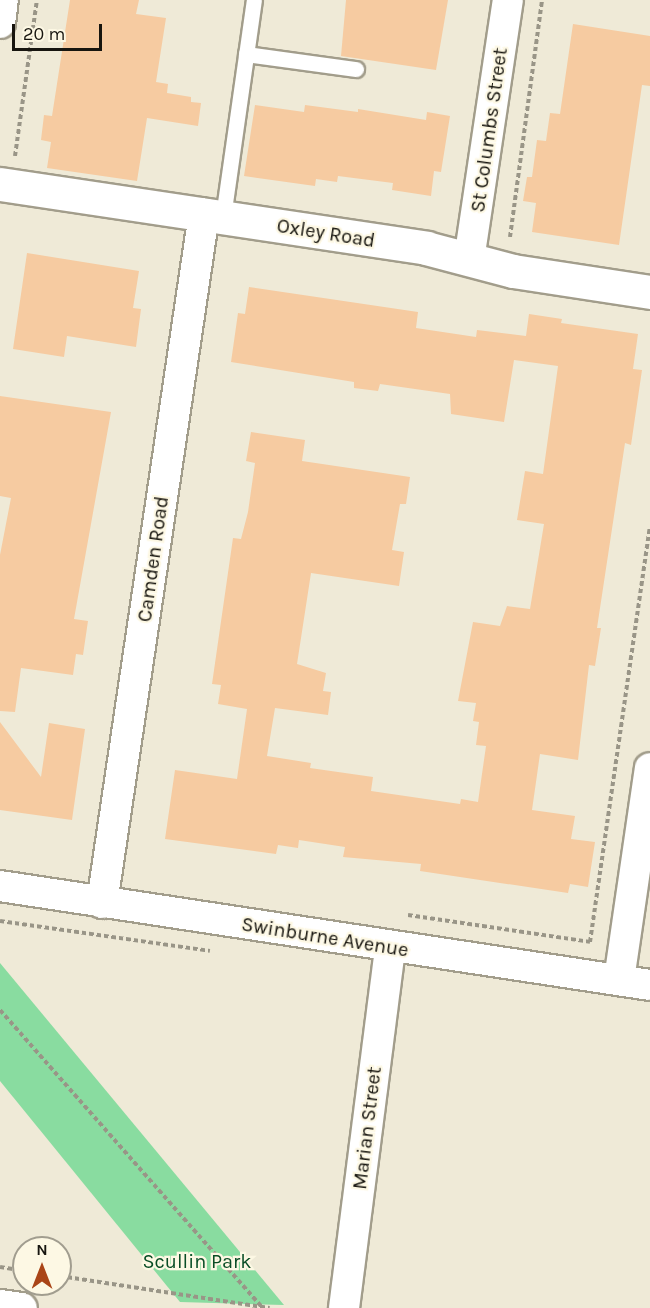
<!DOCTYPE html>
<html>
<head>
<meta charset="utf-8">
<style>
	body { margin:0 }
	#map { position:relative; width:650px; height:1308px; overflow:hidden; background:#efead7; font-family:Karla,sans-serif }
	div>[style] { position:absolute }
	.green>* { inset:0; background:#89dca0 }
	.building>* { inset:0; background:#f6cba1 }
	.path>* { height:4px; margin-top:-2px; transform-origin:0; background:repeating-linear-gradient(90deg,#999587 0 4.5px,transparent 0 7.5px) }
	.roads { filter:drop-shadow(2px 0 #a29d8b) drop-shadow(-2px 0 #a29d8b) drop-shadow(0 2px #a29d8b) drop-shadow(0 -2px #a29d8b) }
	.lane>* { height:15px; margin:-7.5px; padding:0 7.5px; transform-origin:7.5px; border-radius:7.5px; background:#fff }
	.street>* { height:30px; margin:-15px; padding:0 15px; transform-origin:15px; border-radius:15px; background:#fff }
	.secondary>* { height:33px; margin:-16.5px; padding:0 16.5px; transform-origin:16.5px; border-radius:16.5px; background:#fff }
	span { translate:-50% -50%; white-space:nowrap; text-align:center; line-height:1.15; -webkit-text-stroke:4.5px #fdf8e4; paint-order:stroke }
	.street-label { font-size:20px; color:#17150f }
	.park-label { font-size:20px; color:#094d25 }
	.north { position:absolute; left:12px; top:1236px; width:60px; height:60px; box-sizing:border-box; background:#fdf8e4; border:2px solid #a19d8f; border-radius:50%; rotate:0deg; font-size:16px; font-weight:700; line-height:24px; text-align:center; color:#17150f }
	.north::after { content:''; display:block; margin:auto; width:21px; height:27px; background:#aa4517; clip-path:polygon(50% 0,100% 100%,50% 72%,0 100%) }
	.scale { position:absolute; left:12px; top:24px; width:90px; height:27px; box-sizing:border-box; border:3px solid #17150f; border-top:0; padding-left:8px; font-size:18px; line-height:21px; white-space:nowrap; color:#17150f; -webkit-text-stroke:4px #fdf8e4; paint-order:stroke }
</style>
</head>
<body>
<div id="map">
	<div class="green">
		<div style="clip-path:polygon(0 963px,284px 1305px,180px 1302px,0 1081px)"></div>
	</div>
	<div class="building">
		<div style="clip-path:polygon(70px 0,139px 0,136px 14px,166px 18px,156px 82px,168px 84px,167px 93px,191px 97px,191px 102px,201px 103px,198px 126px,147px 118px,137px 181px,47px 168px,51px 142px,41px 140px,44px 115px,52px 116px)"></div>
		<div style="clip-path:polygon(346px 0,448px 0,436px 70px,341px 56px)"></div>
		<div style="clip-path:polygon(573px 24px,650px 36px,650px 86px,642px 85px,619px 245px,532px 232px,536px 203px,523px 201px,527px 177px,532px 177px,537px 140px,546px 141px,550px 113px,560px 114px)"></div>
		<div style="clip-path:polygon(255px 105px,304px 112px,305px 105px,358px 112px,358px 109px,426px 120px,427px 112px,450px 116px,441px 172px,434px 171px,431px 196px,392px 190px,393px 183px,338px 176px,337px 182px,316px 179px,315px 186px,244px 176px)"></div>
		<div style="clip-path:polygon(27px 253px,139px 271px,133px 308px,141px 309px,136px 347px,67px 336px,64px 357px,13px 349px)"></div>
		<div style="clip-path:polygon(249px 287px,418px 312px,416px 328px,476px 337px,477px 330px,526px 336px,529px 314px,562px 319px,561px 323px,638px 334px,633px 369px,642px 370px,631px 445px,625px 443px,597px 628px,601px 628px,595px 666px,589px 665px,578px 760px,540px 754px,532px 810px,575px 816px,571px 839px,595px 842px,588px 887px,570px 884px,568px 893px,420px 871px,421px 864px,343px 857px,345px 847px,299px 840px,298px 848px,278px 845px,276px 854px,165px 839px,175px 770px,237px 779px,247px 709px,218px 704px,221px 685px,212px 684px,233px 538px,241px 539px,248px 512px,255px 463px,246px 461px,251px 432px,305px 440px,302px 461px,410px 477px,406px 504px,400px 504px,392px 550px,404px 552px,399px 586px,311px 573px,297px 664px,326px 673px,323px 691px,331px 692px,328px 715px,275px 708px,267px 756px,311px 763px,310px 768px,373px 777px,371px 791px,460px 804px,461px 799px,478px 802px,486px 746px,476px 745px,479px 722px,473px 721px,476px 703px,458px 701px,473px 622px,500px 626px,507px 606px,530px 609px,544px 524px,517px 520px,525px 471px,543px 474px,558px 366px,514px 360px,504px 422px,451px 414px,450px 394px,380px 384px,378px 391px,354px 388px,354px 382px,231px 362px,238px 313px,245px 314px)"></div>
		<div style="clip-path:polygon(0 396px,111px 412px,74px 619px,88px 621px,83px 655px,76px 654px,73px 675px,21px 668px,15px 712px,0 711px,0 555px,11px 498px,0 496px)"></div>
		<div style="clip-path:polygon(0 722px,41px 777px,49px 723px,85px 729px,72px 820px,0 810px)"></div>
	</div>
	<div class="path">
		<div style="left:15px;top:156px;width:158px;rotate:-82deg"></div>
		<div style="left:510px;top:237px;width:239px;rotate:-82.3deg"></div>
		<div style="left:408px;top:915px;width:184px;rotate:8.4deg"></div>
		<div style="left:590px;top:942px;width:418px;rotate:-81.8deg"></div>
		<div style="left:0;top:921px;width:212px;rotate:8.1deg"></div>
		<div style="left:0;top:1010px;width:396px;rotate:48.6deg"></div>
		<div style="left:0;top:1267px;width:24px;rotate:9deg"></div>
		<div style="left:60px;top:1276px;width:212px;rotate:8.7deg"></div>
	</div>
	<div class="roads">
		<div class="lane">
			<div style="left:246px;top:54px;width:111px;rotate:7.8deg"></div>
			<div style="left:223px;top:217px;width:219px;rotate:-81.9deg"></div>
		</div>
		<div class="street">
			<div style="left:0;top:23px;width:23px;rotate:-83deg"></div>
			<div style="left:469px;top:260px;width:263px;rotate:-81.5deg"></div>
			<div style="left:0;top:886px;width:657px;rotate:8.66deg"></div>
			<div style="left:102px;top:903px;width:697px;rotate:-81.58deg"></div>
			<div style="left:619px;top:980px;width:214px;rotate:-81.7deg"></div>
			<div style="left:0;top:1305px;width:22px;rotate:8deg"></div>
			<div style="left:344px;top:1308px;width:364px;rotate:-82.7deg"></div>
		</div>
		<div class="secondary">
			<div style="left:0;top:184px;width:431px;rotate:8.5deg"></div>
			<div style="left:426px;top:248px;width:90px;rotate:14.8deg"></div>
			<div style="left:513px;top:271px;width:139px;rotate:8.7deg"></div>
		</div>
	</div>
	<div class="street-label">
		<span style="left:489px;top:130px;rotate:-82deg">St Columbs Street</span>
		<span style="left:326px;top:233px;rotate:9deg">Oxley Road</span>
		<span style="left:153px;top:559px;rotate:-82deg">Camden Road</span>
		<span style="left:325px;top:937px;rotate:9deg">Swinburne Avenue</span>
		<span style="left:367px;top:1128px;rotate:-83deg">Marian Street</span>
	</div>
	<div class="park-label">
		<span style="left:197px;top:1261px">Scullin Park</span>
	</div>
	<div class="north">N</div>
	<div class="scale">20 m</div>
</div>
</body>
</html>
